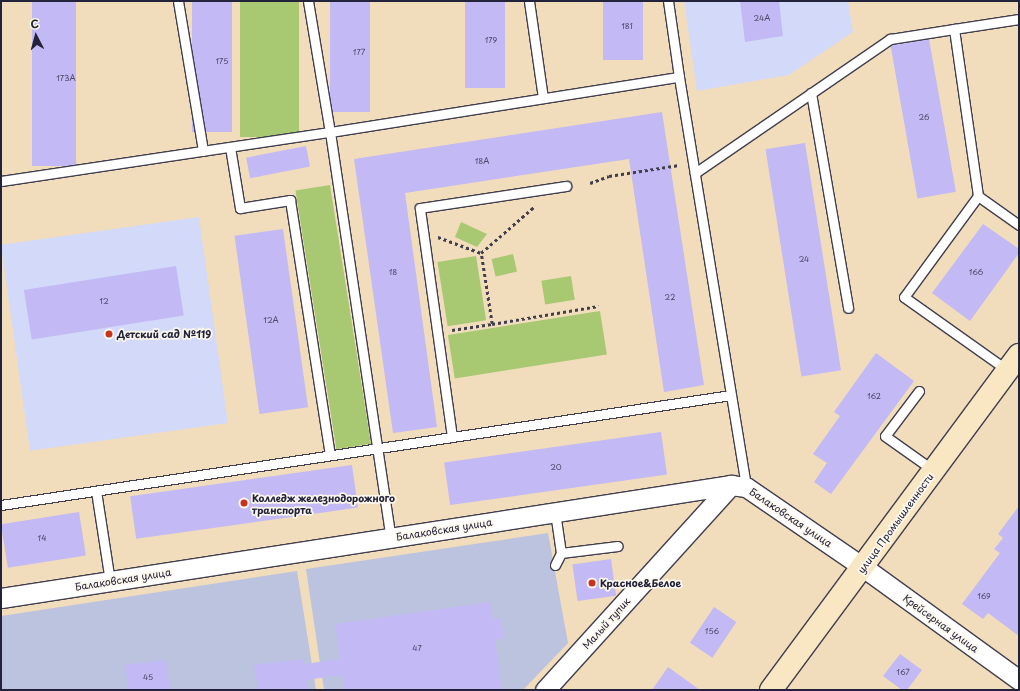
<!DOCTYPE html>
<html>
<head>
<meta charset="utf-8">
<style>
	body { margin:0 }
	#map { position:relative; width:1020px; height:691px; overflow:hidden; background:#f1ddbc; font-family:"Playpen Sans",sans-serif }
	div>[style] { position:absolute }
	.built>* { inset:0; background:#d3d9f9; transform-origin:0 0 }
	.industrial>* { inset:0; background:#bcc3de }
	.green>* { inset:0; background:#a8c972; transform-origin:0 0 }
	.building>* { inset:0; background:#c3b9f4; transform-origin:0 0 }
	.path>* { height:2.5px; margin-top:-1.25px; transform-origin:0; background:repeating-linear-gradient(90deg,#413e4e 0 3px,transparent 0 6px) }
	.roads { filter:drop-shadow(1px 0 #413e4e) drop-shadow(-1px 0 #413e4e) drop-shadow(0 1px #413e4e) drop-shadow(0 -1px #413e4e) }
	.service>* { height:9px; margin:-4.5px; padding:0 4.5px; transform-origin:4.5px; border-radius:4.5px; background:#fff }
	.minor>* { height:19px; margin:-9.5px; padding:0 9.5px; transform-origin:9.5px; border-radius:9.5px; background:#fff }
	.secondary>* { height:22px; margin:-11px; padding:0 11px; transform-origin:11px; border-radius:11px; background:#f9e7c3 }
	.dots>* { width:11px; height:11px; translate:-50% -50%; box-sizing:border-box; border:2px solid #fbf7ec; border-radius:50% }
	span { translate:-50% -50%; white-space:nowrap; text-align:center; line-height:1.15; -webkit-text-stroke:3.5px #fbf7ec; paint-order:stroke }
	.number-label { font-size:8px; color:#4a4869 }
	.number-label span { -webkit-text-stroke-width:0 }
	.poi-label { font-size:10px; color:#22223b; font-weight:700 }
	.left { translate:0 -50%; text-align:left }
	.street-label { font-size:10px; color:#22223b }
	.frame { position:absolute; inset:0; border:2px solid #22223b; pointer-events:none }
	.north { position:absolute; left:16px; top:16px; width:40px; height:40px; -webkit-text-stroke:3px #fbf7ec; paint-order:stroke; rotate:354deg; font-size:11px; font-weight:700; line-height:16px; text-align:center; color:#22223b }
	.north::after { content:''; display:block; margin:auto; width:14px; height:18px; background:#22223b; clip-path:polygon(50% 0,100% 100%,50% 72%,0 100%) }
</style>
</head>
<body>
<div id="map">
	<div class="built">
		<div style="clip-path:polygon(684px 1px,848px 1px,853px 32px,789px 75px,697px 91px)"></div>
		<div style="left:199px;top:217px;width:208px;height:200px;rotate:82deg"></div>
	</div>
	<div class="industrial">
		<div style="clip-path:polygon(548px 533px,568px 643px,523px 690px,324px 690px,306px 569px)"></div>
		<div style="clip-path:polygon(297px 571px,316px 690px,1px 690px,1px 616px)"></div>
	</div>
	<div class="green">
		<div style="left:240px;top:1px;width:59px;height:136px"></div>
		<div style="left:330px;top:185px;width:262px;height:35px;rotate:81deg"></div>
		<div style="clip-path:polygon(461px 222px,487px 234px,477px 247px,455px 237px)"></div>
		<div style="left:513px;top:254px;width:18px;height:22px;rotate:77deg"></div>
		<div style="left:476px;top:256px;width:65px;height:39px;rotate:81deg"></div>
		<div style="left:571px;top:276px;width:24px;height:30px;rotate:81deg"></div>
		<div style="left:600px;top:311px;width:44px;height:154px;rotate:81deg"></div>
	</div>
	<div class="building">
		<div style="left:32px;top:1px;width:44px;height:165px"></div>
		<div style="left:192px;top:1px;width:40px;height:131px"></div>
		<div style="left:330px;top:1px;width:40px;height:111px"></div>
		<div style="left:465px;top:1px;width:40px;height:87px"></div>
		<div style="left:603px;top:1px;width:40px;height:59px"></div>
		<div style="clip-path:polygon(740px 1px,779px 1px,783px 36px,745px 42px)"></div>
		<div style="left:929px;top:39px;width:155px;height:39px;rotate:80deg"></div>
		<div style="clip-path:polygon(662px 112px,704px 385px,664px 392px,629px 159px,405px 193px,437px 427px,393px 433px,354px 159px)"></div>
		<div style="left:805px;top:143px;width:230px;height:40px;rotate:81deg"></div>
		<div style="left:306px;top:146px;width:21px;height:61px;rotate:79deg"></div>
		<div style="clip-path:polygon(983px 224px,1019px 249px,1019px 253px,970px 321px,932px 293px)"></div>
		<div style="left:283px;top:229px;width:180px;height:49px;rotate:82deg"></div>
		<div style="left:176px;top:266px;width:50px;height:154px;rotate:81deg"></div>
		<div style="clip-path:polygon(876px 353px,914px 381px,831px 494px,814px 482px,827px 463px,813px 454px,840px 416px,834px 412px)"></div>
		<div style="left:661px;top:432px;width:43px;height:219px;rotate:82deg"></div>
		<div style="left:352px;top:465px;width:43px;height:224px;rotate:82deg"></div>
		<div style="clip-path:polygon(1019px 506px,1019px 636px,988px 613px,983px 619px,962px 604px,1000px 553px,994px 549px,1003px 538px,998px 534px)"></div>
		<div style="left:79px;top:512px;width:44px;height:79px;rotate:81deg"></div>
		<div style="left:611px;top:559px;width:37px;height:39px;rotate:82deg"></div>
		<div style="clip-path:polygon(490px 602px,493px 619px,501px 618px,504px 638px,495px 640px,502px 690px,345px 690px,342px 675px,306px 680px,308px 690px,258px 690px,254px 665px,303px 659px,304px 664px,340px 659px,335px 624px)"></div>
		<div style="left:714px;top:607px;width:27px;height:43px;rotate:34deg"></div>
		<div style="clip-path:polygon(900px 654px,922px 670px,907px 690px,902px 690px,883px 676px)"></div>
		<div style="clip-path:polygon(166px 660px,170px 690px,129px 690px,125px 665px)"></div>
		<div style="clip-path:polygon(668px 667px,700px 690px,652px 690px)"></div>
	</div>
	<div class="path">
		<div style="left:590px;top:183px;width:20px;rotate:-20deg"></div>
		<div style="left:609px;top:176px;width:71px;rotate:-8.9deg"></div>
		<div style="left:438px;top:237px;width:46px;rotate:20.4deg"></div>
		<div style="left:481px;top:253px;width:72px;rotate:-41deg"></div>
		<div style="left:492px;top:324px;width:108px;rotate:-9.6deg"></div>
		<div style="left:452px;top:330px;width:40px;rotate:-8.5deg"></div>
		<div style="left:492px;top:324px;width:72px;rotate:-98.8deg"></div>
	</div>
	<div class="roads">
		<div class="service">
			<div style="left:178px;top:1px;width:152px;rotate:80.5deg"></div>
			<div style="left:308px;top:1px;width:133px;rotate:80.5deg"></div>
			<div style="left:330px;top:132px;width:353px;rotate:-9deg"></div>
			<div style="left:679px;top:77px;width:77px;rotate:-98.2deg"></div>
			<div style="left:529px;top:1px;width:98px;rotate:81.8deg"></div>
			<div style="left:1019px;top:19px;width:66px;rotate:171.3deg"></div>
			<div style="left:954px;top:29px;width:169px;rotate:81.8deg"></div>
			<div style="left:978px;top:196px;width:50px;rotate:35.3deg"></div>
			<div style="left:679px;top:77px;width:415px;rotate:80.7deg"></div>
			<div style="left:811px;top:93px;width:218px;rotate:80.2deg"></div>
			<div style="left:230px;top:147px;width:62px;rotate:80.7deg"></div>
			<div style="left:240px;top:208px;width:51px;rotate:-9.1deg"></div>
			<div style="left:290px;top:200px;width:258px;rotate:81.1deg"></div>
			<div style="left:695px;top:173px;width:237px;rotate:-34.5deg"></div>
			<div style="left:890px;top:39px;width:65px;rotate:-8.9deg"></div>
			<div style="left:1px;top:181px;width:333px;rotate:-8.5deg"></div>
			<div style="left:330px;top:132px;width:411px;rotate:81.5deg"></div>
			<div style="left:978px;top:196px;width:125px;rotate:126.2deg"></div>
			<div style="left:904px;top:297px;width:126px;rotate:35.3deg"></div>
			<div style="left:919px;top:391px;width:56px;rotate:127.1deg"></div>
			<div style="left:885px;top:436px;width:59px;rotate:35.3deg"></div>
			<div style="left:452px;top:437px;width:231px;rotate:-98deg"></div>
			<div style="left:420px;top:208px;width:148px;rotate:-8.6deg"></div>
			<div style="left:96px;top:491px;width:91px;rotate:81.2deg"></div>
			<div style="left:1px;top:505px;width:738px;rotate:-8.57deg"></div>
			<div style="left:555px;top:512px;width:41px;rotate:81.7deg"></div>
			<div style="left:561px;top:553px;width:57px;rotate:-7deg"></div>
			<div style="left:555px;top:565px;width:13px;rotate:-63deg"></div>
		</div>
		<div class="minor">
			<div style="left:1px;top:598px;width:739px;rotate:-8.8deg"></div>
			<div style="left:731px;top:485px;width:15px;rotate:8deg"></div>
			<div style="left:746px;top:487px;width:142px;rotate:34.4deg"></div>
			<div style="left:863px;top:567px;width:193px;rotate:35.9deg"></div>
			<div style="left:545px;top:690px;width:277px;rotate:-47.8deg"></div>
		</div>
		<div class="secondary">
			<div style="left:771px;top:690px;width:417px;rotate:-53.5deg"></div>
		</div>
	</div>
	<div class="dots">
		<div style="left:109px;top:334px;background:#c8321e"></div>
		<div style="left:244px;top:503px;background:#c8321e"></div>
		<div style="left:592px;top:583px;background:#c8321e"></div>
	</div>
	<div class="number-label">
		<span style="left:762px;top:19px">24А</span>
		<span style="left:627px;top:27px">181</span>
		<span style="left:491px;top:41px">179</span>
		<span style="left:359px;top:53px">177</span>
		<span style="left:222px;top:62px">175</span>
		<span style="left:66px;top:79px">173А</span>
		<span style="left:924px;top:118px">26</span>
		<span style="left:482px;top:162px">18А</span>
		<span style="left:804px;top:260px">24</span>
		<span style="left:393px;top:273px">18</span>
		<span style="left:976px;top:273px">166</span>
		<span style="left:670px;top:298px">22</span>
		<span style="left:104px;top:302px">12</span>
		<span style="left:271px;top:321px">12А</span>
		<span style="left:874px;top:397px">162</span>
		<span style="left:556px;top:468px">20</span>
		<span style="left:42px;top:539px">14</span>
		<span style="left:984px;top:597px">169</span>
		<span style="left:712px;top:632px">156</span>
		<span style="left:417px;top:649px">47</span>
		<span style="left:903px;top:673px">167</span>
		<span style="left:148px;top:678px">45</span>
	</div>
	<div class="poi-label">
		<span class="left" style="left:117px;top:334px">Детский сад №119</span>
		<span class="left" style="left:252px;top:503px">Колледж железнодорожного<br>транспорта</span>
		<span class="left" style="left:600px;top:583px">Красное&amp;Белое</span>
	</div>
	<div class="street-label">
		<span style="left:791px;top:517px;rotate:34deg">Балаковская улица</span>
		<span style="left:895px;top:523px;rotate:-54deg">улица Промышленности</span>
		<span style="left:444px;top:529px;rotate:-9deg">Балаковская улица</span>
		<span style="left:123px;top:579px;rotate:-9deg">Балаковская улица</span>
		<span style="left:606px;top:623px;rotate:-48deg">Малый тупик</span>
		<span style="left:941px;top:623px;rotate:36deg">Крейсерная улица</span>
	</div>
	<div class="frame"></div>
	<div class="north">С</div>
</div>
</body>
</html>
